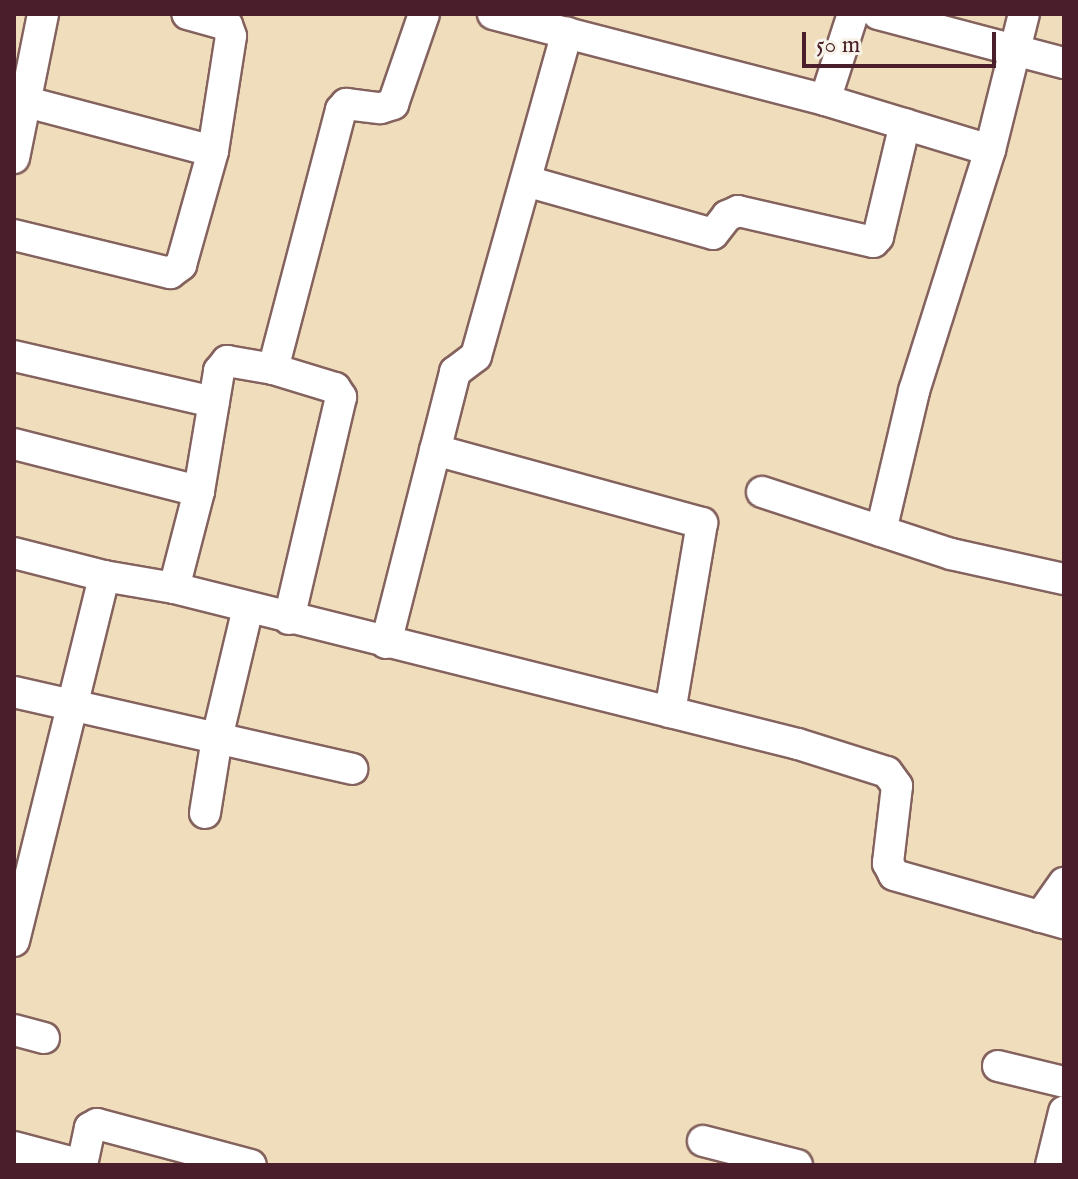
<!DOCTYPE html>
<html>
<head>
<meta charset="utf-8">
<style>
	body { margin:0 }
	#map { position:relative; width:1078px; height:1179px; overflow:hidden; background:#efddbc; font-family:"IM FELL English",serif }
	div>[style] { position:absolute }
	.roads { filter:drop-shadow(2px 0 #84625e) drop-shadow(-2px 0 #84625e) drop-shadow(0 2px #84625e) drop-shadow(0 -2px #84625e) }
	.minor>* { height:30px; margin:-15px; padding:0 15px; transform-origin:15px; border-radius:15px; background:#fff }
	span { translate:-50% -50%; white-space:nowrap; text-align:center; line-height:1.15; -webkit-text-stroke:6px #f7f3e8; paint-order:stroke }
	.frame { position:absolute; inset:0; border:16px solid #4a1f2b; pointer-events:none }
	.scale { position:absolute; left:802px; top:32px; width:194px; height:36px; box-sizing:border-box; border:4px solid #4a1f2b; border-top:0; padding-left:10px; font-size:24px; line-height:28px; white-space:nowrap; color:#4a1f2b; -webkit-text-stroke:6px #f7f3e8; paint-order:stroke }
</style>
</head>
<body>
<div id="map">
	<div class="roads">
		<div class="minor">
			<div style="left:493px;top:14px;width:343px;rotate:14.5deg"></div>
			<div style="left:825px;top:100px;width:172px;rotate:16.9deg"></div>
			<div style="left:878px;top:14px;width:192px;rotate:14.8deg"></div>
			<div style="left:825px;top:100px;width:90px;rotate:-72deg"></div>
			<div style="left:27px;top:102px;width:192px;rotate:14.8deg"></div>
			<div style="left:14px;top:158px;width:147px;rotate:-78.6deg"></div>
			<div style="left:526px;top:181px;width:194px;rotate:15.8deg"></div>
			<div style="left:713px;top:234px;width:23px;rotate:-52deg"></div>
			<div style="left:727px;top:216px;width:12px;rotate:-24deg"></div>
			<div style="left:738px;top:211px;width:139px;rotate:12.9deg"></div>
			<div style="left:873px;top:242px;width:7px;rotate:-45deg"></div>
			<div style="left:878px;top:237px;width:116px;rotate:-76.6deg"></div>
			<div style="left:14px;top:235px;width:161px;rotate:13.7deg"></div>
			<div style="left:170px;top:273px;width:14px;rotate:-36deg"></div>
			<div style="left:181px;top:265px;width:118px;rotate:-74.3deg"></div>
			<div style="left:213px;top:151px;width:116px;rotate:-81.1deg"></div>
			<div style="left:231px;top:36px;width:12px;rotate:-110deg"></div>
			<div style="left:227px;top:25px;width:41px;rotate:-164.6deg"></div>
			<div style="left:14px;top:356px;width:205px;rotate:13deg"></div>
			<div style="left:273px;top:369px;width:268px;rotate:-75.3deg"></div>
			<div style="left:341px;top:110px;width:8px;rotate:-50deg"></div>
			<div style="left:346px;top:104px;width:35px;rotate:7deg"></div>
			<div style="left:381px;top:108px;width:13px;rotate:-18deg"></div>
			<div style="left:393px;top:104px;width:95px;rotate:-71deg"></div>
			<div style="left:14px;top:444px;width:191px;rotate:14.3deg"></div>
			<div style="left:435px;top:450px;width:277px;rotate:15.3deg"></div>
			<div style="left:702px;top:523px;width:192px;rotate:99.6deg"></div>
			<div style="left:762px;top:492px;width:199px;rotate:18.2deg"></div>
			<div style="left:951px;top:554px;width:116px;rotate:12.5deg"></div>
			<div style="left:881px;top:531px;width:144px;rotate:-76.7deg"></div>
			<div style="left:914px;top:391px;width:253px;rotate:-72.5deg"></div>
			<div style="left:990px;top:150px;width:140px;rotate:-76deg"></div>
			<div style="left:14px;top:553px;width:93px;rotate:14.3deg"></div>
			<div style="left:104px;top:576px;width:71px;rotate:9.7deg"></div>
			<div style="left:174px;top:588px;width:643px;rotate:14.04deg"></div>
			<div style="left:798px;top:744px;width:93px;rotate:17.5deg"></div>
			<div style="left:887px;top:772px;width:17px;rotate:54deg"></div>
			<div style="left:897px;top:786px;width:78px;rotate:96.7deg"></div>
			<div style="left:888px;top:863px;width:13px;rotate:63deg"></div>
			<div style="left:894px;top:875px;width:177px;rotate:15.8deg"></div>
			<div style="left:174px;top:588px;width:100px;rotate:-75.5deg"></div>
			<div style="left:199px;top:491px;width:122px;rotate:-80.5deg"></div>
			<div style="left:219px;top:371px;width:13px;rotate:-51deg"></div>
			<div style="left:227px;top:361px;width:47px;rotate:9.9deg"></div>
			<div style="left:273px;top:369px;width:65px;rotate:17deg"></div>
			<div style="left:335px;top:388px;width:11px;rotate:56deg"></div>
			<div style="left:341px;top:397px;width:228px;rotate:103.2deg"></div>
			<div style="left:386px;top:643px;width:280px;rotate:-75.7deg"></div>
			<div style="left:455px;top:372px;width:26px;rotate:-37deg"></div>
			<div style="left:476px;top:356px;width:336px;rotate:-74.3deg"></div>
			<div style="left:14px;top:692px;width:347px;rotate:12.8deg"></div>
			<div style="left:205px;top:813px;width:76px;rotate:-80.9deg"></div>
			<div style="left:217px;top:738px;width:134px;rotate:-76.6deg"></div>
			<div style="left:1040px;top:917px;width:42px;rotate:-54.8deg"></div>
			<div style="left:14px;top:941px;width:376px;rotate:-76.1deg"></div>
			<div style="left:14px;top:1030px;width:31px;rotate:15deg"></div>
			<div style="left:998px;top:1066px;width:68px;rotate:13.6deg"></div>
			<div style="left:703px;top:1141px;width:97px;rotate:14.3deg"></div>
			<div style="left:14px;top:1147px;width:70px;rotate:14.8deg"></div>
			<div style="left:82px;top:1165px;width:38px;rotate:-78deg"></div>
			<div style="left:90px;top:1128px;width:8px;rotate:-30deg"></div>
			<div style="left:97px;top:1124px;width:159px;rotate:14.9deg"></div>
			<div style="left:1051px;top:1165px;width:55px;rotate:-76.2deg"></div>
		</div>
	</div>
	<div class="frame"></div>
	<div class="scale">50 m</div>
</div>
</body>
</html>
